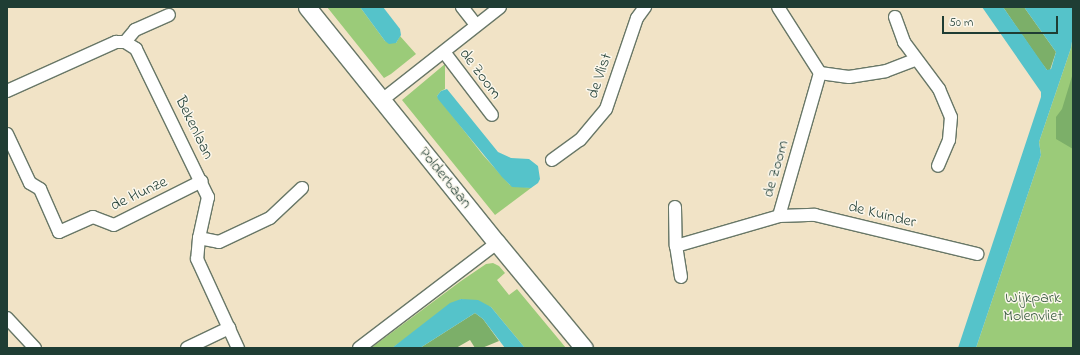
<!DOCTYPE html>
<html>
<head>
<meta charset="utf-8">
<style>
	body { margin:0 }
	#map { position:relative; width:1080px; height:355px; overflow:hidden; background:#f1e3c6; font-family:"Indie Flower",sans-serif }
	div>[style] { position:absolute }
	.green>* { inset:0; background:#9bcb79 }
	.forest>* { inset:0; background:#7caf69 }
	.water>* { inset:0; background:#55c3ca }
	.roads { filter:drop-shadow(1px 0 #687767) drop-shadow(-1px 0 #687767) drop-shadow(0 1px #687767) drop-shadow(0 -1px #687767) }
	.street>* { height:12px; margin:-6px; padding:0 6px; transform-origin:6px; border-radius:6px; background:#fff }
	.secondary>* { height:17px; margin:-8.5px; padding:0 8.5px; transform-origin:8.5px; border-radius:8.5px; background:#fff }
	span { translate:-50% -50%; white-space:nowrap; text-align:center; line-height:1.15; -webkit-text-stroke:3px #fbf7ec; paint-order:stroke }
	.street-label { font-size:16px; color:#1f3d34 }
	.park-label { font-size:16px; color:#3e6045 }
	.frame { position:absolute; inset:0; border:8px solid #1f3d34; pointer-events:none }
	.scale { position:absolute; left:942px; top:16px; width:116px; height:18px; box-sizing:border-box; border:2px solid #1f3d34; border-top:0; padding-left:5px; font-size:12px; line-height:14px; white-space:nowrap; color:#1f3d34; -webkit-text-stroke:3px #fbf7ec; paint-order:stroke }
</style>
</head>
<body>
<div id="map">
	<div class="green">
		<div style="clip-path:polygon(327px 7px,360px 7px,385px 41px,396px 43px,400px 36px,416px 54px,391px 74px,384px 78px)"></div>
		<div style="clip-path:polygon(1073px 35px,1073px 348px,976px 348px,1041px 155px,1039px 142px,1071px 48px)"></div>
		<div style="clip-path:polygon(445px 64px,445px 89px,441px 91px,437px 96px,483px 155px,510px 185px,531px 188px,495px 215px,402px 100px)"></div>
		<div style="clip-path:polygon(493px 263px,499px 266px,505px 273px,497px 280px,509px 295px,517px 289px,566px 348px,525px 348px,491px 307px,461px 299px,392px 348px,371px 348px,461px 281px,486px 264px)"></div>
	</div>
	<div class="forest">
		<div style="clip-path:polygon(1003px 7px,1024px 7px,1056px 52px,1050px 70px,1047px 70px,1040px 61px)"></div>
		<div style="clip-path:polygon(1073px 73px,1073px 149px,1056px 139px,1056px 117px,1062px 109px)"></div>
		<div style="clip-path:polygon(475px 313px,483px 319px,499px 341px,482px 348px,475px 348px,470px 340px,456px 348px,420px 348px)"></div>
	</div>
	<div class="water">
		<div style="clip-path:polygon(360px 7px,383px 7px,400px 29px,401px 35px,396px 43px,389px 44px,385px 41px)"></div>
		<div style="clip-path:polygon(982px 7px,1003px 7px,1047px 70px,1051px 69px,1056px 52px,1024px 7px,1073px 7px,1073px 35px,1071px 48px,1039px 142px,1041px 155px,976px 348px,958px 348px,1041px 97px,1041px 92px)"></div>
		<div style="clip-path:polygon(447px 89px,498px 152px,511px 158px,529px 159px,538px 166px,540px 179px,538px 183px,531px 188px,512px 187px,502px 177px,438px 99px,437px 96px,441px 91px)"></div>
		<div style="clip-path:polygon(461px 299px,478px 300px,491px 307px,525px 348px,505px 348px,483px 319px,475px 313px,420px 348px,392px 348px,450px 303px)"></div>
	</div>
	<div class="roads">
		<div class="street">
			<div style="left:462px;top:7px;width:23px;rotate:52deg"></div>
			<div style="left:895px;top:17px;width:27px;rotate:70deg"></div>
			<div style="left:904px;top:42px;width:59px;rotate:53.3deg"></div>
			<div style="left:939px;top:89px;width:30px;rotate:67deg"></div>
			<div style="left:951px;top:117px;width:23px;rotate:95deg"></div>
			<div style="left:949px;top:140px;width:28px;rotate:113deg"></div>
			<div style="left:125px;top:42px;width:13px;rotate:32deg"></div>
			<div style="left:136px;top:49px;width:165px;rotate:64.1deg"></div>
			<div style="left:208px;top:197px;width:42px;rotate:102.4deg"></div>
			<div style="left:199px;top:238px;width:21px;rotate:95deg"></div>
			<div style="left:197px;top:259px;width:98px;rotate:65.3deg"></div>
			<div style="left:444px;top:52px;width:79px;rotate:52.7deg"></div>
			<div style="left:820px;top:73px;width:29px;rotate:8deg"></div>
			<div style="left:849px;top:77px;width:37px;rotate:-9deg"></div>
			<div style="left:886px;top:71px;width:31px;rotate:-21deg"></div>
			<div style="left:7px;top:91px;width:120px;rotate:-24.2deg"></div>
			<div style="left:116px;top:42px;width:9px"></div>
			<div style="left:125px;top:42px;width:16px;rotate:-50deg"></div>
			<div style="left:135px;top:30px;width:37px;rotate:-24deg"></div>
			<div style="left:382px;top:100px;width:150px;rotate:-38.2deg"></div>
			<div style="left:7px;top:134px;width:54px;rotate:64.9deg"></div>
			<div style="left:30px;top:183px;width:12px;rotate:31deg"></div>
			<div style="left:40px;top:189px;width:47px;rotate:66.2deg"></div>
			<div style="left:59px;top:232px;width:37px;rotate:-24deg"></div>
			<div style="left:93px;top:217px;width:22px;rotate:21deg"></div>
			<div style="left:114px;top:225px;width:98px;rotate:-26.6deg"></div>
			<div style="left:552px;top:160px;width:34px;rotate:-36deg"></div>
			<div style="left:580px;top:140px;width:40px;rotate:-50deg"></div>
			<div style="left:606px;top:109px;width:96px;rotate:-71.2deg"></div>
			<div style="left:637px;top:18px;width:14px;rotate:-54deg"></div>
			<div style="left:675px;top:207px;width:39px;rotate:89deg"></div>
			<div style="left:779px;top:216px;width:36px;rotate:-2deg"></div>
			<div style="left:815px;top:215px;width:167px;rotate:13.5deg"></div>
			<div style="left:199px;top:238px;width:20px;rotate:11deg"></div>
			<div style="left:219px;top:242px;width:56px;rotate:-25.2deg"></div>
			<div style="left:270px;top:218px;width:44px;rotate:-43.2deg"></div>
			<div style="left:681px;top:277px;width:31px;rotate:-99deg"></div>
			<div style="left:676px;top:246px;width:107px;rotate:-16.2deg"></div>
			<div style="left:779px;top:216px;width:149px;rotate:-74deg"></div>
			<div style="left:820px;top:73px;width:78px;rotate:-122.5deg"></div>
			<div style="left:7px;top:318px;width:41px;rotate:47deg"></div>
			<div style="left:187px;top:348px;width:47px;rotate:-25.5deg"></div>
			<div style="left:359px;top:348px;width:173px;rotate:-37.3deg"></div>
		</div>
		<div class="secondary">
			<div style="left:307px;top:7px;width:303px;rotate:51.2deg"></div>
			<div style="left:497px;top:243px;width:136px;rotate:50.4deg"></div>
		</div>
	</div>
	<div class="street-label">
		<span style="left:480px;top:74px;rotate:53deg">de Zoom</span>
		<span style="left:600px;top:76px;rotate:-71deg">de Vlist</span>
		<span style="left:194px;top:128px;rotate:64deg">Bekenlaan</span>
		<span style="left:776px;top:169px;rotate:-74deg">de Zoom</span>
		<span style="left:445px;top:178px;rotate:51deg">Polderbaan</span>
		<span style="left:139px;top:194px;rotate:-25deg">de Hunze</span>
		<span style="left:882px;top:215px;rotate:14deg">de Kuinder</span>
	</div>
	<div class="park-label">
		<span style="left:1033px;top:307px">Wijkpark<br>Molenvliet</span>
	</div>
	<div class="frame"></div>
	<div class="scale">50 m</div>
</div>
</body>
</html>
